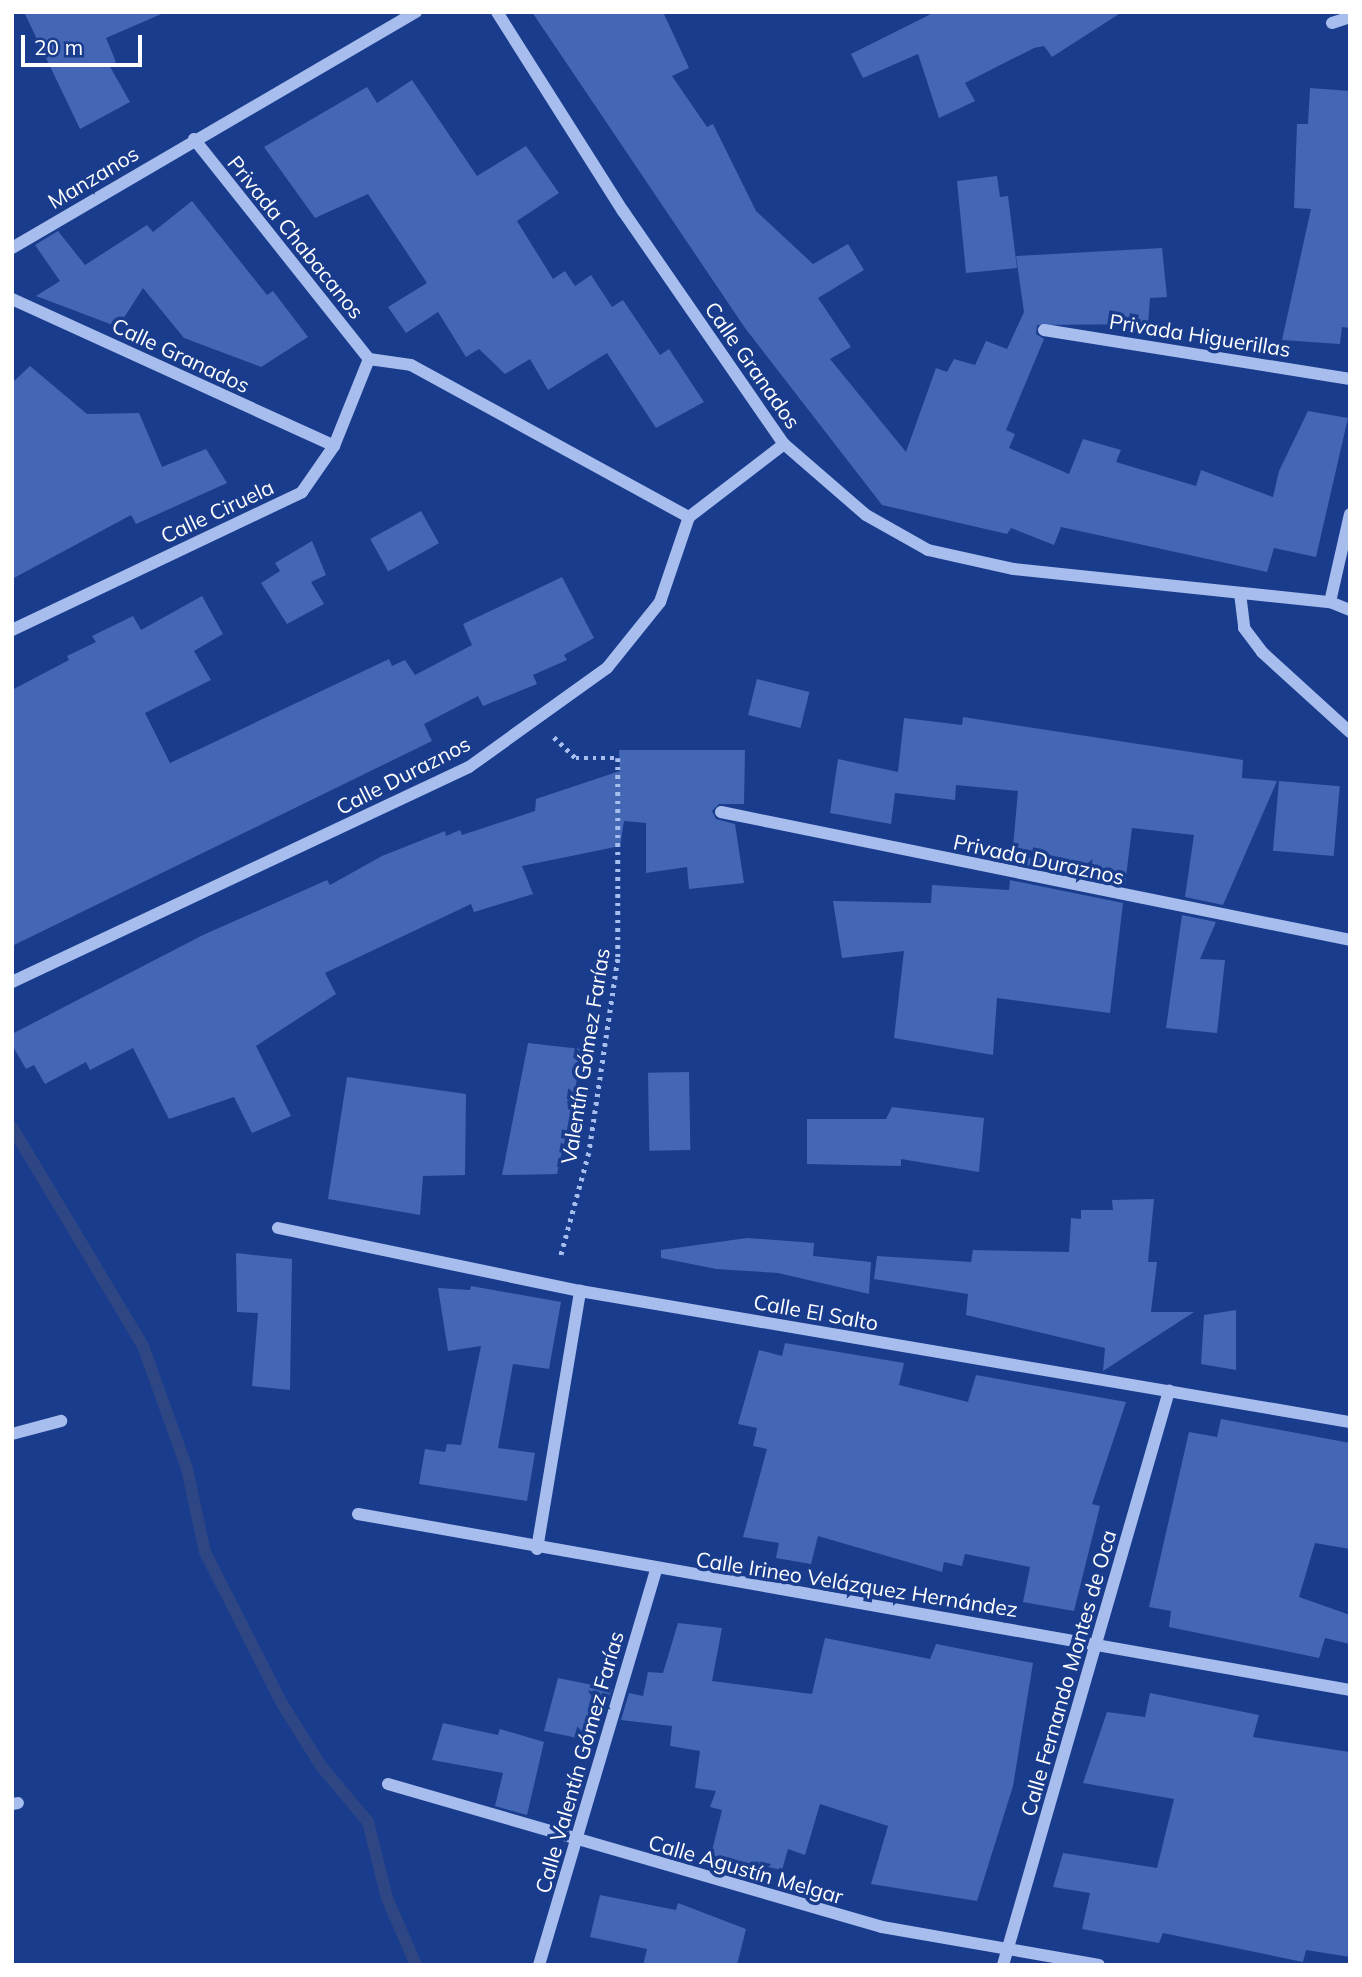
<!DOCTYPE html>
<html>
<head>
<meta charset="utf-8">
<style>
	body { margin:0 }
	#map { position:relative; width:1362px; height:1977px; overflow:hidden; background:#1a3c8d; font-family:Mulish,sans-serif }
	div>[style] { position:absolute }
	.stream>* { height:12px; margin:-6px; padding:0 6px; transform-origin:6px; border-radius:6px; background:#2e4784 }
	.building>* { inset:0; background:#4366b5; transform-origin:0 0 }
	.path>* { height:4.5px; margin-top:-2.25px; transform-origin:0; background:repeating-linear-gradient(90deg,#a7bdee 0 3.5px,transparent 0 8.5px) }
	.minor>* { height:12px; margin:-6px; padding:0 6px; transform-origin:6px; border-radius:6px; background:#a7bdee }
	span { translate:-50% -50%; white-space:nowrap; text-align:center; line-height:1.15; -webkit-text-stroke:7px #1a3c8d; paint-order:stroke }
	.street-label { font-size:21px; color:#fff }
	.frame { position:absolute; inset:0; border:14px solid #fff; pointer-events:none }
	.scale { position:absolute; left:21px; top:35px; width:121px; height:32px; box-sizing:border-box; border:4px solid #fff; border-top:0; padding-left:9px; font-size:21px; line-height:24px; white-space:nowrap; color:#fff; -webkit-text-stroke:5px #1a3c8d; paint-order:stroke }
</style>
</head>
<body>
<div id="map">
	<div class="stream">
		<div style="left:12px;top:1127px;width:255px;rotate:59.1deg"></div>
		<div style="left:143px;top:1346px;width:131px;rotate:70.3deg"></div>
		<div style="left:187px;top:1469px;width:85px;rotate:77.8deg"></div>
		<div style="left:205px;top:1552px;width:168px;rotate:63.1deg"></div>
		<div style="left:281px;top:1702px;width:75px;rotate:58deg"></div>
		<div style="left:321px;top:1766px;width:73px;rotate:50deg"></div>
		<div style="left:368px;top:1822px;width:78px;rotate:76deg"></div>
		<div style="left:387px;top:1898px;width:73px;rotate:66.6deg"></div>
	</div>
	<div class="building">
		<div style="clip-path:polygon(24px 12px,166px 12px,106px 38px,116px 62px,109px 65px,130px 102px,80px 129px)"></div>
		<div style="clip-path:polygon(532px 12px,663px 12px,689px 68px,672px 76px,707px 127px,713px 124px,756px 211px,813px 264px,848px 244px,864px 270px,818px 298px,851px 347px,830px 359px,906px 452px,936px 368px,947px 372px,954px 359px,975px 365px,986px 341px,1007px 349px,1024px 312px,1016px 256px,1162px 248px,1167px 297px,1150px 298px,1148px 324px,1037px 325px,1036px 334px,1044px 339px,1006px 430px,1015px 434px,1009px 448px,1069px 474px,1083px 439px,1121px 450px,1116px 462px,1196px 486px,1201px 470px,1273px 497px,1279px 471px,1308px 411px,1348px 418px,1316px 557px,1274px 548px,1267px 572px,1061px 527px,1054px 545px,1011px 528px,1007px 534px,882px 505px,745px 328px)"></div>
		<div style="clip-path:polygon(935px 12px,1122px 12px,1052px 57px,1044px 46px,1034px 48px,965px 83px,975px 101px,939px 118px,918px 54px,863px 78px,851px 54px)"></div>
		<div style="clip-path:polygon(412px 80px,477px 176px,526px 146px,559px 193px,517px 221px,553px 279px,565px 271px,575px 286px,591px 275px,612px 307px,623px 300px,660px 355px,669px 349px,704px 402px,656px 428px,607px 353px,548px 390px,530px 359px,505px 374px,479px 349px,466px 357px,438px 312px,406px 333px,388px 307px,427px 283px,368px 194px,315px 218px,264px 147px,367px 87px,377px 103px)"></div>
		<div style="clip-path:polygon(1310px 88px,1350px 91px,1350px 328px,1342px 327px,1340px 344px,1282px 340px,1311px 209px,1294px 208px,1297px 124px,1308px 124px)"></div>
		<div style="clip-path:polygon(997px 176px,1000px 197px,1008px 196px,1017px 268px,966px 273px,957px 181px)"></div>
		<div style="clip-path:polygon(192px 201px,267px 295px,273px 291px,308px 337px,261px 367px,184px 338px,143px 288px,118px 327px,36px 296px,60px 281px,35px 245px,58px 231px,85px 265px,147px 225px,153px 232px)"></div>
		<div style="clip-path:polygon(30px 366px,87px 414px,139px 413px,162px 467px,206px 449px,227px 483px,136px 524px,131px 515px,12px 579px,12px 383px)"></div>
		<div style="left:421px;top:511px;width:37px;height:58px;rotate:61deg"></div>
		<div style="clip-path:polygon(312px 541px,326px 575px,311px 582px,324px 604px,287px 624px,261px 583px,280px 571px,275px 563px)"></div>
		<div style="clip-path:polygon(562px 577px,594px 638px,564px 655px,567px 660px,533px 675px,537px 684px,483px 706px,478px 696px,424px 724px,432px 741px,12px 946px,12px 690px,69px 660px,67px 656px,96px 642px,92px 636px,133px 616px,141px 630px,202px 596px,223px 634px,194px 651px,211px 680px,145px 713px,170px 763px,389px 659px,392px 666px,405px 660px,415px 675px,472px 645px,463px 624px)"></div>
		<div style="left:757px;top:679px;width:54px;height:37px;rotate:14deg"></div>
		<div style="clip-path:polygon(963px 717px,1243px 760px,1242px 778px,1277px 781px,1223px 905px,1185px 897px,1194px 835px,1132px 828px,1125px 885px,1011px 862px,1050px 854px,1013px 847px,1018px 791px,956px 785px,955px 800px,895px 793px,891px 824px,830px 813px,838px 759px,898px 772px,904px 718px,962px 725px)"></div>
		<div style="clip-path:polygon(619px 750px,745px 750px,744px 804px,719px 804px,712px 811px,716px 819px,735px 824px,744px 883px,689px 889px,687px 867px,646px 873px,646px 823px,624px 821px,620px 846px,522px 866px,533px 894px,474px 912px,471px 904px,325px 973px,336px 994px,256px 1046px,291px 1116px,252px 1133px,234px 1097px,169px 1119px,133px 1048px,90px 1070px,86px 1062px,45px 1084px,34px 1065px,26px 1069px,12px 1045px,12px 1034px,203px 935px,327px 880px,330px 885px,382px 856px,445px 831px,446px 836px,460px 830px,462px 835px,535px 811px,536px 799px,620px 771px)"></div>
		<div style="left:1279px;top:781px;width:61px;height:70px;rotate:5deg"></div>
		<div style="clip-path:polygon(1010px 880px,1123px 903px,1110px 1013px,997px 998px,993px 1055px,894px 1038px,904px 951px,842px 958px,833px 901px,931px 903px,932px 885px,1009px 890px)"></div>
		<div style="clip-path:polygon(1182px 915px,1216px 922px,1200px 959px,1225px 960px,1217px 1033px,1166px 1028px)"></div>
		<div style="clip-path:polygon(528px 1043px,581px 1049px,574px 1099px,557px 1174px,502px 1175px)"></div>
		<div style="left:689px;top:1072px;width:78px;height:41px;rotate:89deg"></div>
		<div style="clip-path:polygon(347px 1077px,466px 1094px,465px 1175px,423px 1176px,420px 1215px,328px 1199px)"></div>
		<div style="clip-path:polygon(892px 1107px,984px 1118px,979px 1172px,901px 1159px,901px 1166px,807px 1164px,807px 1119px,886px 1119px)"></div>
		<div style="clip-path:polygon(1154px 1199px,1148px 1262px,1157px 1262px,1151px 1312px,1194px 1312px,1103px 1371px,1105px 1348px,966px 1315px,968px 1294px,874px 1279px,877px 1256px,971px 1262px,973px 1250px,1069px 1252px,1071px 1218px,1081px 1219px,1081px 1210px,1113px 1210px,1112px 1200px)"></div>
		<div style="clip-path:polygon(747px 1238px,814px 1243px,813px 1256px,871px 1262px,869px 1294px,778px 1273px,716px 1269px,661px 1258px,661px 1250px)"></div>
		<div style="clip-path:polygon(236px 1253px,292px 1259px,290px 1390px,252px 1386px,258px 1313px,237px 1312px)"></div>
		<div style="clip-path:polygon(471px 1286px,561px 1302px,549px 1369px,513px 1364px,498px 1448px,535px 1453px,527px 1501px,419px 1484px,425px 1449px,445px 1452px,447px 1444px,461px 1445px,481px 1346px,448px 1351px,438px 1288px,470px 1290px)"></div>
		<div style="clip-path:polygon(1236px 1310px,1236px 1370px,1201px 1364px,1204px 1315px)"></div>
		<div style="clip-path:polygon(785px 1343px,904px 1363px,899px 1385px,968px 1402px,976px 1375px,1126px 1402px,1092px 1504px,1100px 1506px,1074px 1611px,1023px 1602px,1030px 1567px,965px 1554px,962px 1566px,944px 1562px,942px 1572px,818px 1536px,811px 1564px,776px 1558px,779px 1543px,743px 1537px,767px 1449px,753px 1446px,757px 1428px,738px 1424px,759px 1350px,782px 1356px)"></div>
		<div style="clip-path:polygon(1221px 1419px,1350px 1443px,1350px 1549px,1315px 1543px,1299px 1597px,1350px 1615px,1350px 1644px,1325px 1638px,1319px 1658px,1169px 1627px,1171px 1611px,1149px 1607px,1189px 1432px,1217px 1437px)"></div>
		<div style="clip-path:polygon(678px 1623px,722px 1628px,712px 1681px,812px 1694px,825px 1638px,930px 1659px,936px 1644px,1033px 1663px,1013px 1786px,977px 1901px,871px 1884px,888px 1826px,820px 1804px,805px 1855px,788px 1849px,782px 1870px,711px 1855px,722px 1810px,710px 1807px,716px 1791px,695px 1788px,700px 1751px,670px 1746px,672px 1726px,621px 1720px,629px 1693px,643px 1696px,648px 1672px,663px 1673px)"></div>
		<div style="clip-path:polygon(558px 1678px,612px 1689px,603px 1718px,591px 1716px,587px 1740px,544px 1731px)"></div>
		<div style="clip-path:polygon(1150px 1693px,1259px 1715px,1253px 1737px,1350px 1752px,1350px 1957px,1306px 1950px,1303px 1962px,1163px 1933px,1159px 1943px,1082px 1929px,1090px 1893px,1053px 1887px,1063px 1853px,1157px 1868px,1174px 1799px,1083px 1783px,1107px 1712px,1145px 1717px)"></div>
		<div style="clip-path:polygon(443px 1723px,498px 1735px,500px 1729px,544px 1742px,527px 1815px,495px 1806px,503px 1773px,432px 1760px)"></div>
		<div style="clip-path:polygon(600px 1895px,676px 1910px,678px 1903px,746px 1929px,737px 1965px,643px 1965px,647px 1949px,590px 1937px)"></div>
	</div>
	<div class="path">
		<div style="left:554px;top:737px;width:30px;rotate:44deg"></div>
		<div style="left:576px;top:758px;width:42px"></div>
		<div style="left:618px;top:758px;width:201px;rotate:90deg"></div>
		<div style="left:618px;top:959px;width:196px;rotate:98.5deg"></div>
		<div style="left:589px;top:1153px;width:110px;rotate:105.3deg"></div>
	</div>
	<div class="minor">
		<div style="left:497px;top:12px;width:236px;rotate:57.7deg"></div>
		<div style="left:623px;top:211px;width:283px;rotate:55.4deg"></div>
		<div style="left:784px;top:444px;width:108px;rotate:40.9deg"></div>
		<div style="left:866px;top:515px;width:71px;rotate:29.4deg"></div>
		<div style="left:928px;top:550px;width:88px;rotate:12.5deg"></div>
		<div style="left:1014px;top:569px;width:318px;rotate:6deg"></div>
		<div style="left:1330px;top:602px;width:22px;rotate:22deg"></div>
		<div style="left:1332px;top:23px;width:19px;rotate:-18deg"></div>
		<div style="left:194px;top:139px;width:281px;rotate:51.5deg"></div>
		<div style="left:12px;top:248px;width:468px;rotate:-30.3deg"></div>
		<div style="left:12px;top:299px;width:354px;rotate:24.5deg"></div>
		<div style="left:1044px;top:330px;width:310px;rotate:9.1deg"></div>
		<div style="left:369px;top:359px;width:42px;rotate:8.1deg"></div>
		<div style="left:411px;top:365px;width:317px;rotate:28.7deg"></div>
		<div style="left:1240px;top:593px;width:35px;rotate:83deg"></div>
		<div style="left:1244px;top:628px;width:30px;rotate:53deg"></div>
		<div style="left:1262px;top:652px;width:119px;rotate:42.3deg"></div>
		<div style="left:1330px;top:602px;width:90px;rotate:-77.2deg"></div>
		<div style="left:12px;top:630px;width:321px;rotate:-25.4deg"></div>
		<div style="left:302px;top:492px;width:56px;rotate:-55.2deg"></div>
		<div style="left:334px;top:446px;width:94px;rotate:-68.1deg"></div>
		<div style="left:721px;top:812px;width:642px;rotate:11.5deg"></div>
		<div style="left:12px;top:982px;width:505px;rotate:-25.2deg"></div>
		<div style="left:469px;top:767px;width:170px;rotate:-35.7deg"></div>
		<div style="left:607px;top:668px;width:85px;rotate:-51.2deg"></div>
		<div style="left:660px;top:602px;width:90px;rotate:-71.2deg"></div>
		<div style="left:689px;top:517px;width:120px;rotate:-37.5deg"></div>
		<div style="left:278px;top:1228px;width:309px;rotate:11.8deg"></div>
		<div style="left:580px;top:1291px;width:781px;rotate:9.66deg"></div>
		<div style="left:12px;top:1434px;width:51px;rotate:-14.9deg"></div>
		<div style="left:358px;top:1514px;width:1007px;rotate:10.06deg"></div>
		<div style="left:537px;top:1549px;width:262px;rotate:-80.5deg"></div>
		<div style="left:388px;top:1784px;width:514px;rotate:16.14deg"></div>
		<div style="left:882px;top:1927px;width:220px;rotate:9.9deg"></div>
		<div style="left:12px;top:1804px;width:6px;rotate:-9deg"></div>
		<div style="left:539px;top:1965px;width:412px;rotate:-73.5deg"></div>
		<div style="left:1003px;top:1965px;width:598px;rotate:-73.87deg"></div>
	</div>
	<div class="street-label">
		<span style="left:93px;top:177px;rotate:-31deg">Manzanos</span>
		<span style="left:296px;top:237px;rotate:51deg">Privada Chabacanos</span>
		<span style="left:1200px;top:335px;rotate:9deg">Privada Higuerillas</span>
		<span style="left:181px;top:355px;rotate:25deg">Calle Granados</span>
		<span style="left:753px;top:365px;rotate:55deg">Calle Granados</span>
		<span style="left:217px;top:511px;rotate:-25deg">Calle Ciruela</span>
		<span style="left:403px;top:775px;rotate:-27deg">Calle Duraznos</span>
		<span style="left:1039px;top:859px;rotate:12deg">Privada Duraznos</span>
		<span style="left:585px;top:1056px;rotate:-81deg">Valentín Gómez Farías</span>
		<span style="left:816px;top:1312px;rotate:10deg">Calle El Salto</span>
		<span style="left:857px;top:1584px;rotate:9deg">Calle Irineo Velázquez Hernández</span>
		<span style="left:1068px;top:1673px;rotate:-74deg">Calle Fernando Montes de Oca</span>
		<span style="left:579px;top:1762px;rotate:-74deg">Calle Valentín Gómez Farías</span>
		<span style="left:746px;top:1869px;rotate:16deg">Calle Agustín Melgar</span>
	</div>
	<div class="frame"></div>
	<div class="scale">20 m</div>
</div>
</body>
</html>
